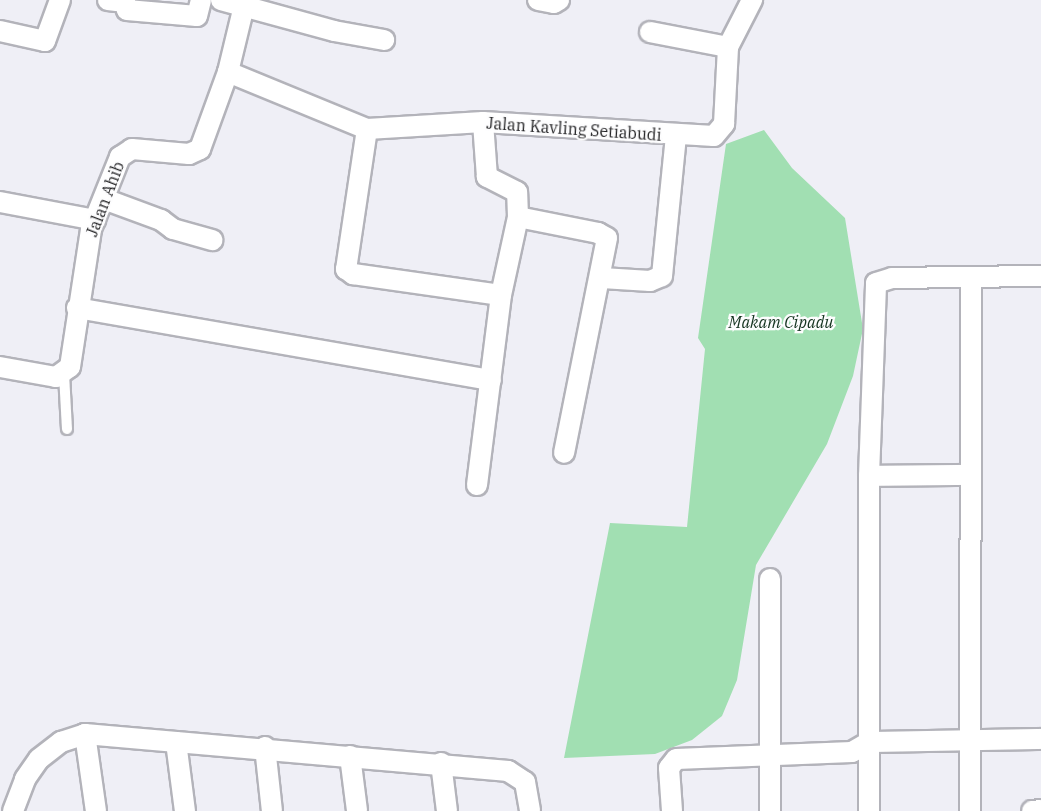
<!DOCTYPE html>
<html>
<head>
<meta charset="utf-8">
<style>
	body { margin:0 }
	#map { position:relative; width:1041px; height:811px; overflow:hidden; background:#efeff6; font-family:"IBM Plex Serif",serif }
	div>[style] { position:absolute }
	.green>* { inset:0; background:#a1dfb2 }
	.roads { filter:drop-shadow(2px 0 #b3b3ba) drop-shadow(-2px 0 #b3b3ba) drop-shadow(0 2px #b3b3ba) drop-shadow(0 -2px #b3b3ba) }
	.lane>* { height:10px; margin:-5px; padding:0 5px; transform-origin:5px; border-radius:5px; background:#fff }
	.street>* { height:20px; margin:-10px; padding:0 10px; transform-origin:10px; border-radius:10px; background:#fff }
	span { translate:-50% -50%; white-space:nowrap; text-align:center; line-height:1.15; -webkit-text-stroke:4.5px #fdfdfe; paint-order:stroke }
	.street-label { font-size:16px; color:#232325 }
	.park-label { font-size:16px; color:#14331f; font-style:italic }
</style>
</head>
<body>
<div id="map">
	<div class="green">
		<div style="clip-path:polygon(764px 130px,792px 168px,845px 218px,863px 329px,853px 376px,827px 444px,756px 565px,737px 680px,722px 716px,692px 740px,655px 754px,564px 758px,610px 523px,687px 527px,705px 349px,698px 338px,726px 144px)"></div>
	</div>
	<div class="roads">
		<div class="lane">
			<div style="left:64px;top:374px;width:55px;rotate:86.9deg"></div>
		</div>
		<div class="street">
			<div style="left:108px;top:0;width:17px;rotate:7deg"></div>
			<div style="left:125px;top:2px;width:8px;rotate:76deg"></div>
			<div style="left:127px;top:10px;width:70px;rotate:4.9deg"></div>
			<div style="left:197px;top:16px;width:16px;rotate:-76deg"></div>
			<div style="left:221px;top:0;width:117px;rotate:15.3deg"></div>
			<div style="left:334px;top:31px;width:51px;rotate:10.2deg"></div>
			<div style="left:538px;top:0;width:16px;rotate:11deg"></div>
			<div style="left:554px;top:3px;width:6px;rotate:-31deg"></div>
			<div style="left:0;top:31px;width:46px;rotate:12.5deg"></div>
			<div style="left:45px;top:41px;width:44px;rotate:-69.9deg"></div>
			<div style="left:650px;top:32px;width:79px;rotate:10.9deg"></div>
			<div style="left:228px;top:72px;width:150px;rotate:22.3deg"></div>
			<div style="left:367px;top:129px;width:116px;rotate:-3.5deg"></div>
			<div style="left:483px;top:122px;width:231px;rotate:3.5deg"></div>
			<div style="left:714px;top:136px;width:16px;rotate:-50deg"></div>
			<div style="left:724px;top:124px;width:77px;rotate:-87deg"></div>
			<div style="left:728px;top:47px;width:53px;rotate:-62.9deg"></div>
			<div style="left:367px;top:129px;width:142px;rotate:98.5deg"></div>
			<div style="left:346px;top:269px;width:9px;rotate:36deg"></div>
			<div style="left:353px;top:274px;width:149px;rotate:8.1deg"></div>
			<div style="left:104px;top:199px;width:61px;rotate:20.2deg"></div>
			<div style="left:161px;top:220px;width:15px;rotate:37deg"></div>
			<div style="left:173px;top:229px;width:41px;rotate:15.8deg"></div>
			<div style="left:0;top:202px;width:97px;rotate:10.7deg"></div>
			<div style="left:518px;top:217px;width:82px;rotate:11.3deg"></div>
			<div style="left:598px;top:233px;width:10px;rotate:29deg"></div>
			<div style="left:607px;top:238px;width:219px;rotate:101.3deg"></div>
			<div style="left:602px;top:278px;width:48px;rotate:3.6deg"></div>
			<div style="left:650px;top:281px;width:13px;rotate:-23deg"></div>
			<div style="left:662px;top:276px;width:141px;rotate:-84.3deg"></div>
			<div style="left:77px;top:308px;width:420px;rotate:9.9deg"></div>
			<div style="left:0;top:367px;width:57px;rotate:10.1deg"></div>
			<div style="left:56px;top:377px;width:17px;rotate:-36deg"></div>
			<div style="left:70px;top:367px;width:140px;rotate:-81.3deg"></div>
			<div style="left:91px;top:229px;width:78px;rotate:-68.1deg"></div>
			<div style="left:120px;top:157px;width:14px;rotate:-34deg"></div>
			<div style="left:132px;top:149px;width:57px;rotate:5deg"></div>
			<div style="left:189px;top:154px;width:12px;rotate:-24deg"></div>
			<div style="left:200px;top:149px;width:82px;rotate:-70deg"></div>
			<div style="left:228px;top:72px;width:68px;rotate:-76.4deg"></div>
			<div style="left:869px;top:476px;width:101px;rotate:-0.6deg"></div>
			<div style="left:477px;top:485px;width:192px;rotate:-82.8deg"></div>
			<div style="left:501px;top:295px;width:80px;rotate:-77.7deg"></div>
			<div style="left:518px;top:217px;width:25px;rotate:-92deg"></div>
			<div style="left:517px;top:192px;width:34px;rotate:-153deg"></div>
			<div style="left:487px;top:177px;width:55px;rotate:-94.2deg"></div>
			<div style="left:85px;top:734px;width:78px;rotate:81.9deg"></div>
			<div style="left:176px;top:742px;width:70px;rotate:82.6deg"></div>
			<div style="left:265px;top:747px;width:64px;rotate:83.8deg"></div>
			<div style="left:350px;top:756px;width:55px;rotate:82.7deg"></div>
			<div style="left:441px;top:763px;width:48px;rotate:82.9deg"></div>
			<div style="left:13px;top:811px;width:34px;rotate:-69deg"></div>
			<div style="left:25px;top:779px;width:24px;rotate:-55deg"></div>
			<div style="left:39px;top:759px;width:28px;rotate:-38deg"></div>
			<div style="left:61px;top:742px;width:25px;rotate:-18deg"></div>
			<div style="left:85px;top:734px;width:425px;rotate:5deg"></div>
			<div style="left:508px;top:771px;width:20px;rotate:33deg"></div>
			<div style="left:525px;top:782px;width:29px;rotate:80deg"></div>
			<div style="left:672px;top:811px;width:43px;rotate:-94deg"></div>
			<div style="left:669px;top:768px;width:11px;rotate:-52deg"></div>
			<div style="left:676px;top:759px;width:176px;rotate:-2.3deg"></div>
			<div style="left:852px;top:752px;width:20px;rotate:-30deg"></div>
			<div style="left:869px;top:742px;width:172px;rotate:-1deg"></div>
			<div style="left:770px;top:811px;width:232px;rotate:-90deg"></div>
			<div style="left:869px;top:811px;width:335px;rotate:-90deg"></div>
			<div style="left:869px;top:476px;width:193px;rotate:-87.9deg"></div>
			<div style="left:876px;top:283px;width:17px;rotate:-17deg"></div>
			<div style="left:892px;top:278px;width:149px;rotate:-0.8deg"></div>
			<div style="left:970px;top:811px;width:533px;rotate:-89.89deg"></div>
			<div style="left:1032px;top:811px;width:9px;rotate:-6deg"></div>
		</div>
	</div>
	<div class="street-label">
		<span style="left:574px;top:129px;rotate:4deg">Jalan Kavling Setiabudi</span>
		<span style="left:105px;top:199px;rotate:-69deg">Jalan Ahib</span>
	</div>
	<div class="park-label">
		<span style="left:781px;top:322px">Makam Cipadu</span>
	</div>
</div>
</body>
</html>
